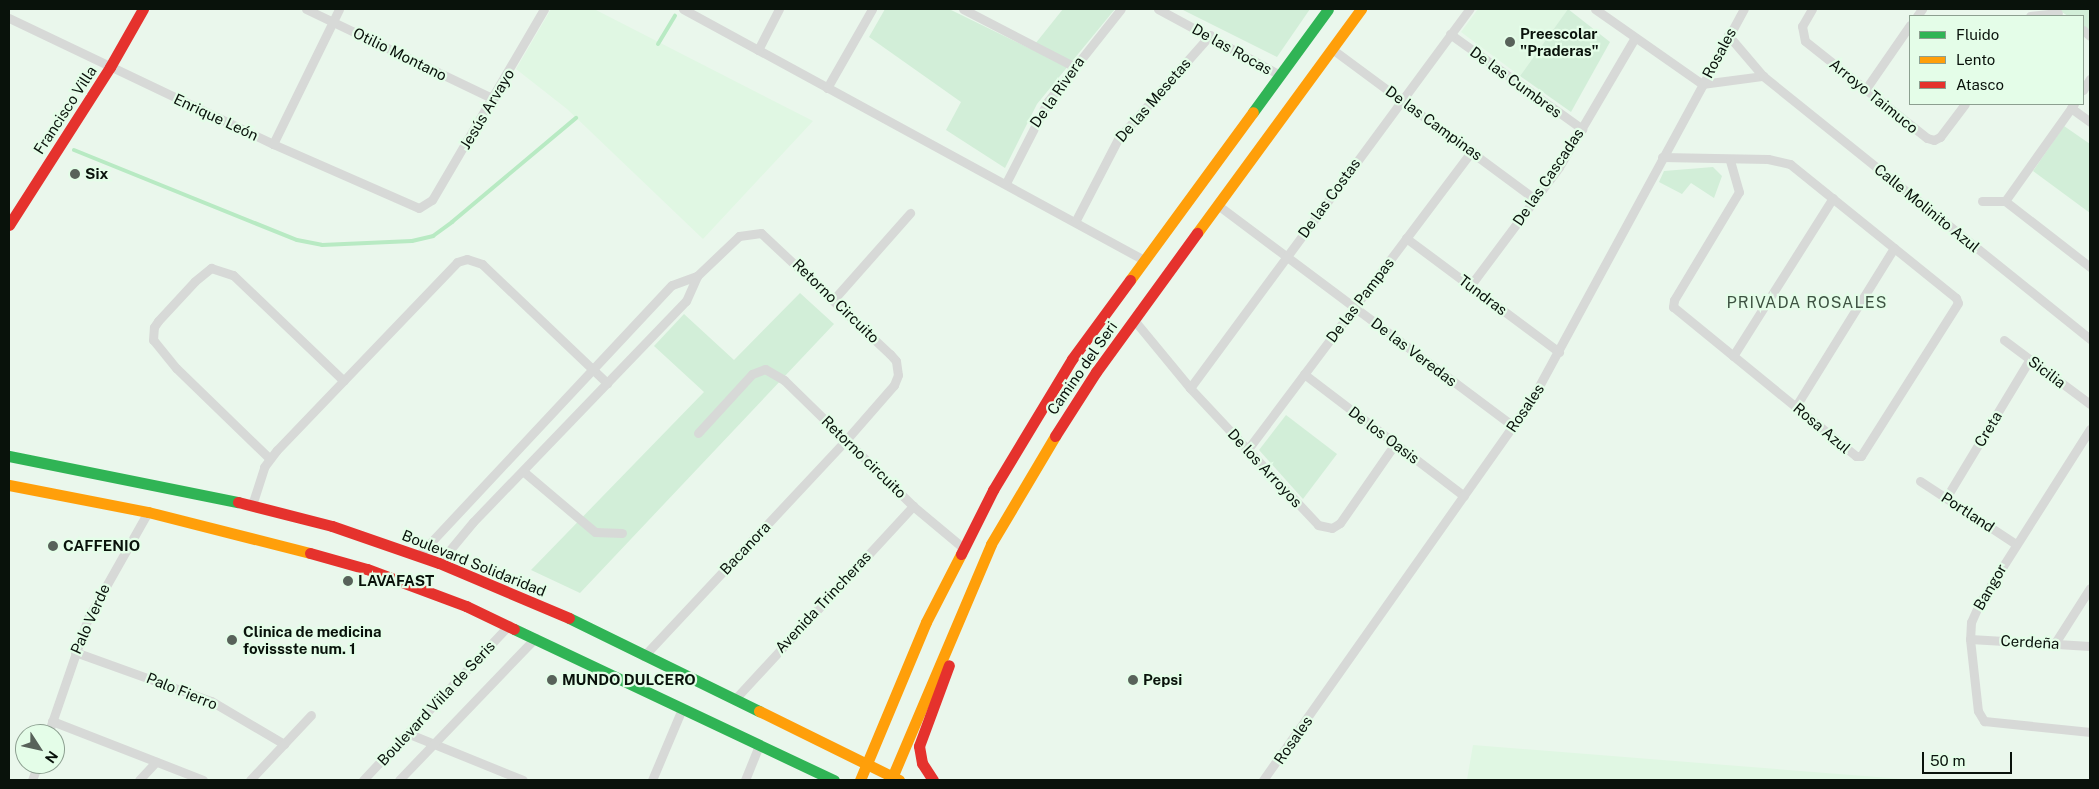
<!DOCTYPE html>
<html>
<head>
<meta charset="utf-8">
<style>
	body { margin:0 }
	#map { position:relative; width:2099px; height:789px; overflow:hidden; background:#eaf7ec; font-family:"Public Sans",sans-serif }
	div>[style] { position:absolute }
	.built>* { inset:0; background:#e0f7e3 }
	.green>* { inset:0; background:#d2eed8 }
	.stream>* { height:4px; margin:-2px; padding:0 2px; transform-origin:2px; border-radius:2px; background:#b8eac3 }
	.street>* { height:9px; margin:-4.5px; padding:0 4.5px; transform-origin:4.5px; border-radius:4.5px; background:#d7d9d7 }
	.fast>* { height:11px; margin:-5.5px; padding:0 5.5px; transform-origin:5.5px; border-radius:5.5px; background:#30b455 }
	.slow>* { height:11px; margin:-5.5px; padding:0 5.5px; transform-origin:5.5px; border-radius:5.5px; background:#ff9f0a }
	.jam>* { height:11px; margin:-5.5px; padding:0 5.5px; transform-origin:5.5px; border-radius:5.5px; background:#e5322d }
	.dots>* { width:14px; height:14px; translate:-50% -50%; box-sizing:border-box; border:2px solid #e4fde8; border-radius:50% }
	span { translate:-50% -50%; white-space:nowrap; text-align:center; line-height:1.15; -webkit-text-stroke:4.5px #e4fde8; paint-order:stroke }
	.poi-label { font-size:15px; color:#09120b; font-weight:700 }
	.left { translate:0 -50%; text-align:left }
	.street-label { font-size:15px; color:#09120b }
	.neighbourhood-label { font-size:16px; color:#3e5342; letter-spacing:1px }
	.frame { position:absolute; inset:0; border:10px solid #09120b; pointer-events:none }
	.legend { position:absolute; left:1909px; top:15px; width:175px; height:90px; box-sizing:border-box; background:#e4fde8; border:1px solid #8c9f90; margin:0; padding:6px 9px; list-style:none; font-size:15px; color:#09120b }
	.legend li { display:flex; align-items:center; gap:10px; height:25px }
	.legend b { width:25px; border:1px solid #8c9f90 }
	.north { position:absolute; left:15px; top:724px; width:50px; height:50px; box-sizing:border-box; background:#e4fde8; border:1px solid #8c9f90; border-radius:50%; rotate:125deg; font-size:14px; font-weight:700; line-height:20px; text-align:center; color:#09120b }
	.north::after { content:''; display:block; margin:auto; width:18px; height:22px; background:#58625a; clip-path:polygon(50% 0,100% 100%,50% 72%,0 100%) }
	.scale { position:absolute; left:1922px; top:752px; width:90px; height:22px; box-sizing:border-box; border:2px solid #09120b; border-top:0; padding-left:6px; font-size:15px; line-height:18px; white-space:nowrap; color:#09120b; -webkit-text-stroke:4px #e4fde8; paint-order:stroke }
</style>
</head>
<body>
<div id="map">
	<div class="built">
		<div style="clip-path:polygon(551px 9px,594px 9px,813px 121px,703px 239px,567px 109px,516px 69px)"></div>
		<div style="clip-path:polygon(1478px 9px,1568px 9px,1520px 76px,1461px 32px)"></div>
		<div style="clip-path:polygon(1473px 745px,1915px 780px,1467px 780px)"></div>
	</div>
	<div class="green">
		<div style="clip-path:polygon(885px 9px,949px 9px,1031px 49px,1063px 9px,1115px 9px,1037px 104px,1005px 168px,946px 130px,961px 102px,869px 37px)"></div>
		<div style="clip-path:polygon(1181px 9px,1310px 9px,1277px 57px)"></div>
		<div style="clip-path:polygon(1568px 9px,1610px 42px,1571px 112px,1520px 76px)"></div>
		<div style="clip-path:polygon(2057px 9px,2090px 9px,2090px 31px,2083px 26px,2083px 16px,2068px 16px)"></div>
		<div style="clip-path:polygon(2064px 126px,2090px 144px,2090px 213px,2033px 171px)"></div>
		<div style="clip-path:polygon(1713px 167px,1722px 176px,1714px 198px,1691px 183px,1682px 194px,1659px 182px,1664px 171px)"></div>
		<div style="clip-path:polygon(800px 293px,834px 324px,580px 593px,531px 570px,704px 392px,654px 346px,684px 314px,734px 360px)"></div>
		<div style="clip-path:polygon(1286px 415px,1337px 454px,1303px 499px,1259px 450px)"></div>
	</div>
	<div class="stream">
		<div style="left:658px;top:44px;width:33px;rotate:-59deg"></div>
		<div style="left:74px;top:150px;width:240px;rotate:22deg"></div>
		<div style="left:297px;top:240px;width:25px;rotate:11deg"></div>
		<div style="left:322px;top:245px;width:90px;rotate:-2.5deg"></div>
		<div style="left:412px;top:241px;width:22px;rotate:-13deg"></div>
		<div style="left:433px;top:236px;width:24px;rotate:-36deg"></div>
		<div style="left:452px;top:222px;width:162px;rotate:-40deg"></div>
	</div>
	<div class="street">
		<div style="left:306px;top:9px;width:208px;rotate:25.6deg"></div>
		<div style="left:683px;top:9px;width:525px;rotate:28.57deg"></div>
		<div style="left:963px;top:9px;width:124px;rotate:27.4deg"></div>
		<div style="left:1158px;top:9px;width:139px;rotate:28.4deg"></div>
		<div style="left:1595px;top:9px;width:131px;rotate:35deg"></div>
		<div style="left:1702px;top:84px;width:62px;rotate:-7.5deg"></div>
		<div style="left:1812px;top:9px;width:20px;rotate:120deg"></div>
		<div style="left:1802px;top:26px;width:15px;rotate:79deg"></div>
		<div style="left:1805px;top:41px;width:156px;rotate:38.5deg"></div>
		<div style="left:1927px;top:138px;width:7px;rotate:16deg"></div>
		<div style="left:1934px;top:140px;width:7px;rotate:-27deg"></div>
		<div style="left:1940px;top:137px;width:41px;rotate:-52.9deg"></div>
		<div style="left:1917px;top:16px;width:9px;rotate:-54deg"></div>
		<div style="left:2030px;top:16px;width:28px;rotate:-6deg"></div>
		<div style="left:9px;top:18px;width:293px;rotate:25.5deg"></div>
		<div style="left:273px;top:144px;width:159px;rotate:23.7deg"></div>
		<div style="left:419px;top:208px;width:15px;rotate:-32deg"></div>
		<div style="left:432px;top:200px;width:221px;rotate:-59.6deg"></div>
		<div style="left:2083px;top:30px;width:9px;rotate:41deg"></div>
		<div style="left:1450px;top:34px;width:163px;rotate:35.7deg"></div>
		<div style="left:1728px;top:35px;width:54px;rotate:49.5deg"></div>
		<div style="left:1763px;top:76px;width:420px;rotate:38.8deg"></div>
		<div style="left:1332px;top:49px;width:252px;rotate:36.5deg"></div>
		<div style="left:758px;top:50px;width:46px;rotate:-62.9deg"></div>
		<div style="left:827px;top:88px;width:91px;rotate:-60.3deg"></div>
		<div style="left:1865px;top:90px;width:79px;rotate:-55.3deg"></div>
		<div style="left:2083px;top:90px;width:13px;rotate:-58deg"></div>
		<div style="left:2074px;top:104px;width:119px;rotate:125.4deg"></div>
		<div style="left:2005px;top:201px;width:108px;rotate:37.8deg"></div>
		<div style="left:2071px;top:108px;width:24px;rotate:36deg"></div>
		<div style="left:273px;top:144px;width:150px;rotate:-63.9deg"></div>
		<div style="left:1662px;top:157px;width:106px;rotate:1.1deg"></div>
		<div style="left:1768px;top:159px;width:23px;rotate:13deg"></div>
		<div style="left:1790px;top:164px;width:213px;rotate:38.9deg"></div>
		<div style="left:1956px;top:298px;width:5px;rotate:68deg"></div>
		<div style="left:1958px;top:303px;width:181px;rotate:122.4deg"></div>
		<div style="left:1861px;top:456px;width:5px;rotate:180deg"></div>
		<div style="left:1856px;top:456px;width:236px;rotate:-140.8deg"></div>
		<div style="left:1673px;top:307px;width:7px;rotate:-82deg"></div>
		<div style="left:1674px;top:300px;width:126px;rotate:-59deg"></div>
		<div style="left:1739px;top:192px;width:33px;rotate:-106deg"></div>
		<div style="left:1006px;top:183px;width:92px;rotate:-62.9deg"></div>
		<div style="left:1048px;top:101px;width:117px;rotate:-51.6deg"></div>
		<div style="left:1982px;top:201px;width:23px"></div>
		<div style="left:1219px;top:206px;width:367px;rotate:36.8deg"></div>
		<div style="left:1075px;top:222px;width:93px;rotate:-62.6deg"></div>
		<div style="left:1118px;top:139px;width:139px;rotate:-48.5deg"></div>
		<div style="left:1406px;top:238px;width:191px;rotate:36.7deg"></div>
		<div style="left:1470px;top:286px;width:149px;rotate:-53.2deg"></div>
		<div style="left:1559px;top:167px;width:148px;rotate:-59.6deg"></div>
		<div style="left:834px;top:299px;width:115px;rotate:-48.5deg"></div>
		<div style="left:1134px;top:320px;width:88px;rotate:50.5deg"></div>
		<div style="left:1190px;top:388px;width:187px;rotate:46.9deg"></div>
		<div style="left:1318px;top:525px;width:14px;rotate:12deg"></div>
		<div style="left:1332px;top:528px;width:9px;rotate:-32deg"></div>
		<div style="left:1340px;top:523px;width:96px;rotate:-55.2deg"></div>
		<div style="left:2004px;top:340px;width:107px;rotate:36.7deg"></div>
		<div style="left:1733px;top:356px;width:187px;rotate:-57.7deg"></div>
		<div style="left:1304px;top:374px;width:201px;rotate:37.3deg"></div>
		<div style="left:1190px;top:388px;width:471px;rotate:-53.6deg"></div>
		<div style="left:1796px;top:406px;width:186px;rotate:-58.2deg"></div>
		<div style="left:2090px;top:429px;width:205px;rotate:122.4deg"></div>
		<div style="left:1980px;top:602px;width:22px;rotate:114deg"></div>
		<div style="left:1971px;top:622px;width:17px;rotate:93deg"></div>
		<div style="left:1970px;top:639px;width:72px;rotate:83.7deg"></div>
		<div style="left:1978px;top:711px;width:12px;rotate:59deg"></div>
		<div style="left:1984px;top:721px;width:107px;rotate:5.9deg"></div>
		<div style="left:698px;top:433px;width:80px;rotate:-47.5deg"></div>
		<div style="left:752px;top:374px;width:14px;rotate:-21deg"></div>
		<div style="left:765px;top:369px;width:22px;rotate:30deg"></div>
		<div style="left:784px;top:380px;width:180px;rotate:44.3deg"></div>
		<div style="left:913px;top:506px;width:64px;rotate:39.9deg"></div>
		<div style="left:1248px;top:449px;width:373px;rotate:-53.1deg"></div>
		<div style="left:269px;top:458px;width:129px;rotate:-135.9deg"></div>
		<div style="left:176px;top:368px;width:36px;rotate:-129deg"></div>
		<div style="left:153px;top:340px;width:13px;rotate:-86deg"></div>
		<div style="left:154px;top:327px;width:7px;rotate:-56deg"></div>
		<div style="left:158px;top:321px;width:54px;rotate:-47.2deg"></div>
		<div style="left:195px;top:281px;width:21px;rotate:-39deg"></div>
		<div style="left:211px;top:268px;width:23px;rotate:18deg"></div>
		<div style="left:233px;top:275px;width:153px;rotate:43.7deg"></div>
		<div style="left:524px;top:472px;width:93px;rotate:40.2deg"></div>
		<div style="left:595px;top:532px;width:27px;rotate:2deg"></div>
		<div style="left:1920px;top:481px;width:115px;rotate:33.3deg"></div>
		<div style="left:1946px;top:498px;width:162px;rotate:-58.9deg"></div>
		<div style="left:252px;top:505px;width:40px;rotate:-72deg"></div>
		<div style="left:264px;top:467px;width:21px;rotate:-53deg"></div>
		<div style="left:277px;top:450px;width:260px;rotate:-46.2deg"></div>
		<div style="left:457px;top:262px;width:10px;rotate:-17deg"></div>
		<div style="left:467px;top:259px;width:16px;rotate:18deg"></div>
		<div style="left:482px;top:264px;width:173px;rotate:43.6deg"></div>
		<div style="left:418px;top:556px;width:371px;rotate:-46.9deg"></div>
		<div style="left:672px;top:285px;width:27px;rotate:-20deg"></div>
		<div style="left:697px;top:276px;width:58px;rotate:-43.6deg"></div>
		<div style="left:739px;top:236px;width:22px;rotate:-8deg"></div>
		<div style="left:761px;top:233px;width:177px;rotate:43.2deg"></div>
		<div style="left:890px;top:354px;width:9px;rotate:49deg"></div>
		<div style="left:896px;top:361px;width:14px;rotate:82deg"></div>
		<div style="left:898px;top:375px;width:11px;rotate:112deg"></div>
		<div style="left:894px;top:385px;width:73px;rotate:131.1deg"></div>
		<div style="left:846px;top:440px;width:296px;rotate:133.1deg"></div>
		<div style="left:439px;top:563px;width:53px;rotate:-50.3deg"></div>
		<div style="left:473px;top:522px;width:307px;rotate:-46.1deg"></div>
		<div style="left:686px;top:301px;width:27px;rotate:-66deg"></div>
		<div style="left:1970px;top:639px;width:120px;rotate:3.3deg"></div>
		<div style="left:2055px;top:643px;width:65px;rotate:-57.5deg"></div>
		<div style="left:75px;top:652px;width:145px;rotate:19.8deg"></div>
		<div style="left:211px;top:701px;width:85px;rotate:30.5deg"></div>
		<div style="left:735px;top:699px;width:263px;rotate:-47.3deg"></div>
		<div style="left:52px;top:721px;width:162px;rotate:21.3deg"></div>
		<div style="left:407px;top:733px;width:125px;rotate:22.1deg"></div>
		<div style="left:48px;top:734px;width:123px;rotate:-71deg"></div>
		<div style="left:88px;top:618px;width:122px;rotate:-60.5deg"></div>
		<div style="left:32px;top:780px;width:17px;rotate:-69deg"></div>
		<div style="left:139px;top:780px;width:25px;rotate:-47deg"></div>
		<div style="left:250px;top:780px;width:89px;rotate:-46.8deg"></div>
		<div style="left:363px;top:780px;width:213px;rotate:-46.7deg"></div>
		<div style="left:399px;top:780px;width:197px;rotate:-46.2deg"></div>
		<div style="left:652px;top:780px;width:77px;rotate:-67.1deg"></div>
		<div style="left:745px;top:780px;width:37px;rotate:-68deg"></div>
		<div style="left:1263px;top:780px;width:466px;rotate:-54.8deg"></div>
		<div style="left:1532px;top:399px;width:444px;rotate:-61.5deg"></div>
	</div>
	<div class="fast">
		<div style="left:1253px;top:112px;width:127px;rotate:-53.9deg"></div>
		<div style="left:9px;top:456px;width:234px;rotate:11.4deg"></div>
		<div style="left:569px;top:618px;width:212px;rotate:26.1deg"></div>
		<div style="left:514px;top:629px;width:354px;rotate:25.3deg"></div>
	</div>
	<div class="slow">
		<div style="left:1197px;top:233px;width:278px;rotate:-53.8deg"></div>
		<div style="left:1130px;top:280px;width:208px;rotate:-53.8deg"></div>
		<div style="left:9px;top:485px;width:142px;rotate:11deg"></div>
		<div style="left:148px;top:512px;width:167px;rotate:14.2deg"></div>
		<div style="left:759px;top:711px;width:156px;rotate:26.2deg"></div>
		<div style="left:860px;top:780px;width:171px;rotate:-67.3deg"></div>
		<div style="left:926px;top:622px;width:76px;rotate:-62.8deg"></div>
		<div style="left:891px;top:780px;width:256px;rotate:-67deg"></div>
		<div style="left:991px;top:544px;width:126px;rotate:-59.3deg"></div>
	</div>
	<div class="jam">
		<div style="left:9px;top:225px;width:188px;rotate:-57.4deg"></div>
		<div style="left:110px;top:67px;width:67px;rotate:-60.4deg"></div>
		<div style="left:1055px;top:436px;width:76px;rotate:-57.4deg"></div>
		<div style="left:1096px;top:372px;width:172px;rotate:-54deg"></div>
		<div style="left:238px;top:502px;width:97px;rotate:14.3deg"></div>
		<div style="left:332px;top:526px;width:113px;rotate:19.1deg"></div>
		<div style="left:439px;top:563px;width:141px;rotate:22.9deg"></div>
		<div style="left:310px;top:553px;width:59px;rotate:15.7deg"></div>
		<div style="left:367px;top:569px;width:106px;rotate:20.5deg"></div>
		<div style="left:466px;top:606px;width:53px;rotate:25.6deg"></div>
		<div style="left:961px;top:554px;width:72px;rotate:-63.4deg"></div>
		<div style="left:993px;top:490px;width:153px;rotate:-58.9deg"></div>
		<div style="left:1072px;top:359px;width:98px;rotate:-53.7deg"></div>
		<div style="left:933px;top:780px;width:20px;rotate:-123deg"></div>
		<div style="left:922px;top:763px;width:17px;rotate:-100deg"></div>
		<div style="left:919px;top:746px;width:86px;rotate:-69.7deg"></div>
	</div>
	<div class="dots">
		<div style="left:1510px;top:42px;background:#58625a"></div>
		<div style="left:75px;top:174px;background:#58625a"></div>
		<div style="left:53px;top:546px;background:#58625a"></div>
		<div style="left:348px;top:581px;background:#58625a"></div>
		<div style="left:232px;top:640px;background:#58625a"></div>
		<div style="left:552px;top:680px;background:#58625a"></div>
		<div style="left:1133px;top:680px;background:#58625a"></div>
	</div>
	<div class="poi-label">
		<span class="left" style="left:1520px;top:42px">Preescolar<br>"Praderas"</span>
		<span class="left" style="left:85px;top:174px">Six</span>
		<span class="left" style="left:63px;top:546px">CAFFENIO</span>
		<span class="left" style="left:358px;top:581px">LAVAFAST</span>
		<span class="left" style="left:243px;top:640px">Clinica de medicina<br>fovissste num. 1</span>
		<span class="left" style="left:562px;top:680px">MUNDO DULCERO</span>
		<span class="left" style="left:1143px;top:680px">Pepsi</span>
	</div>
	<div class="street-label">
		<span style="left:1232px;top:49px;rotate:29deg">De las Rocas</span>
		<span style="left:1719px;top:53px;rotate:-62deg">Rosales</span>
		<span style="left:400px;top:54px;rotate:26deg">Otilio Montano</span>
		<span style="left:1516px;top:82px;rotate:36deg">De las Cumbres</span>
		<span style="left:1057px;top:92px;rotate:-55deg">De la Rivera</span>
		<span style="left:1874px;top:96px;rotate:39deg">Arroyo Taimuco</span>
		<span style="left:1153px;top:100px;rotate:-49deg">De las Mesetas</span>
		<span style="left:487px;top:109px;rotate:-59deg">Jesús Arvayo</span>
		<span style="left:65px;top:110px;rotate:-57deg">Francisco Villa</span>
		<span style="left:216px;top:117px;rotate:25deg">Enrique León</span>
		<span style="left:1434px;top:123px;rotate:36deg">De las Campinas</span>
		<span style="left:1548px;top:177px;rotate:-56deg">De las Cascadas</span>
		<span style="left:1329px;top:198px;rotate:-54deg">De las Costas</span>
		<span style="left:1927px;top:208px;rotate:39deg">Calle Molinito Azul</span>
		<span style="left:1483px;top:295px;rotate:37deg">Tundras</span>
		<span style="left:1360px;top:300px;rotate:-53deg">De las Pampas</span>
		<span style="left:836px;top:301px;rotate:44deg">Retorno Circuito</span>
		<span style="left:1414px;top:352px;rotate:37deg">De las Veredas</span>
		<span style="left:1082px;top:368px;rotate:-55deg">Camino del Seri</span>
		<span style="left:2047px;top:372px;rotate:37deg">Sicilia</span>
		<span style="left:1525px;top:408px;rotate:-56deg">Rosales</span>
		<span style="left:1822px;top:428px;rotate:40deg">Rosa Azul</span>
		<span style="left:1988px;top:429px;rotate:-59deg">Creta</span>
		<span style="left:1384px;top:435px;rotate:37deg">De los Oasis</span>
		<span style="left:864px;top:457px;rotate:44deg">Retorno circuito</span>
		<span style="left:1265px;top:468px;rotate:47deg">De los Arroyos</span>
		<span style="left:1968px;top:512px;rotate:33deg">Portland</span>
		<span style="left:745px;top:548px;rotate:-47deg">Bacanora</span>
		<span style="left:474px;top:563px;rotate:22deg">Boulevard Solidaridad</span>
		<span style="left:1990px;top:587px;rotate:-60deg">Bangor</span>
		<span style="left:823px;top:602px;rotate:-47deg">Avenida Trincheras</span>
		<span style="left:90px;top:619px;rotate:-66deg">Palo Verde</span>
		<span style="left:2030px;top:642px;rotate:3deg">Cerdeña</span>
		<span style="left:182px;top:691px;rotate:22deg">Palo Fierro</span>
		<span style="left:436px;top:703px;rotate:-47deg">Boulevard Viila de Seris</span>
		<span style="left:1293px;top:740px;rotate:-55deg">Rosales</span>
	</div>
	<div class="neighbourhood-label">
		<span style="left:1807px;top:303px">PRIVADA ROSALES</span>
	</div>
	<div class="frame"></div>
	<ul class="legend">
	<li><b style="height:6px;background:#30b455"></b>Fluido</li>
	<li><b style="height:6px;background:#ff9f0a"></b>Lento</li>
	<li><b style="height:6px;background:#e5322d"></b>Atasco</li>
	</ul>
	<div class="north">N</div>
	<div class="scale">50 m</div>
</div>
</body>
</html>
